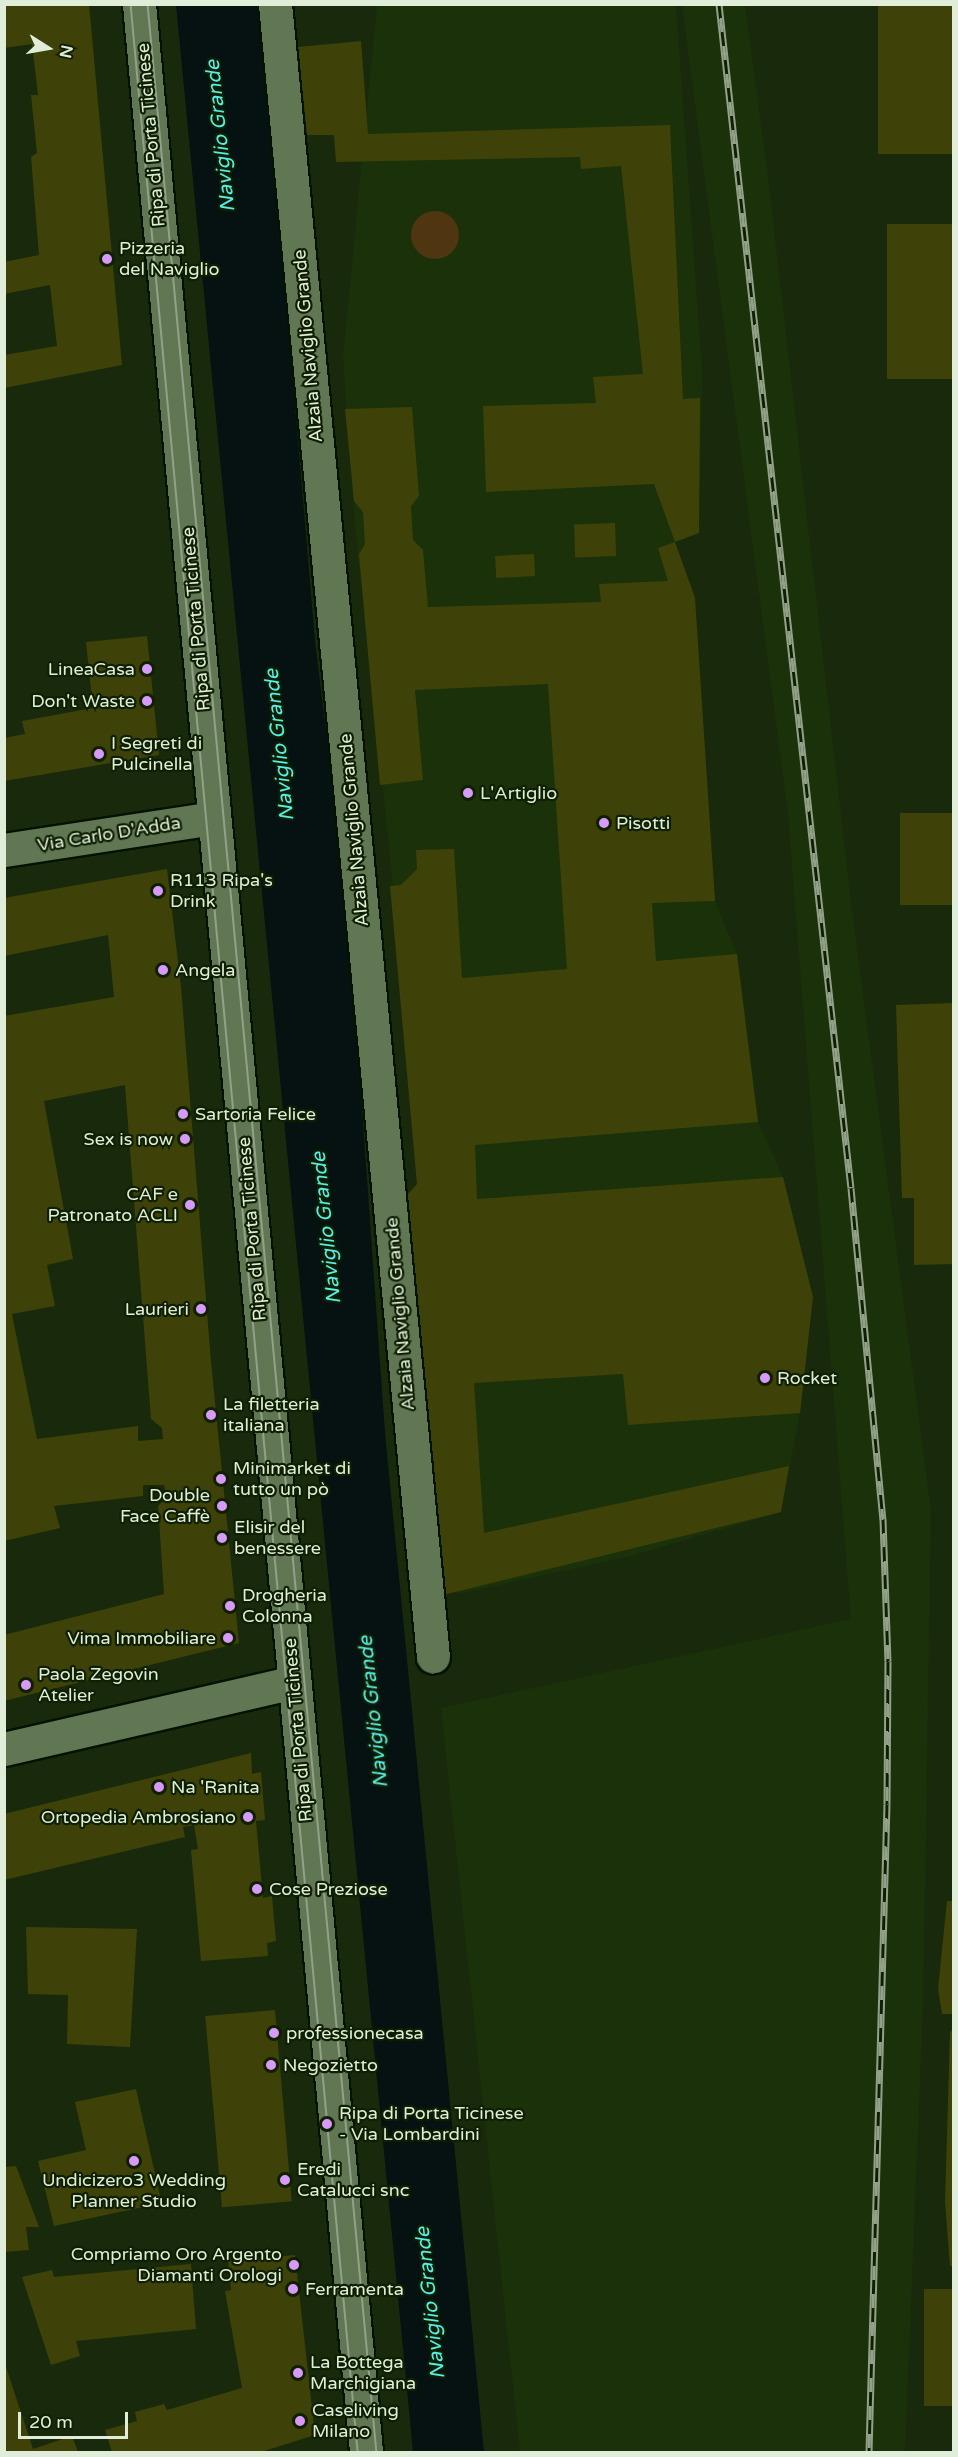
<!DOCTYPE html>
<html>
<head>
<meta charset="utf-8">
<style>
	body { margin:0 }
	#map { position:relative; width:958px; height:2457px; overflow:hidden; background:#182a0b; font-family:"Varela Round",sans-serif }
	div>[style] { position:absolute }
	.built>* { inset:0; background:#1b310a }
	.green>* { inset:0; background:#4f3611 }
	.round { border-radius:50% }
	.water>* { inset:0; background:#051211 }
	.building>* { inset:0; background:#3e4208; transform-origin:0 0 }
	.roads { filter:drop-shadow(2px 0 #041200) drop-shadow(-2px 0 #041200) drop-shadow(0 2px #041200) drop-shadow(0 -2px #041200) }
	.street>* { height:33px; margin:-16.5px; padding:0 16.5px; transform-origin:16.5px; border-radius:16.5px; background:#617754 }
	.secondary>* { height:33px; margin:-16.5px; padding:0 16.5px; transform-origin:16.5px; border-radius:16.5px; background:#617754 }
	.tram>* { height:1.5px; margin:-0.75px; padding:0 0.75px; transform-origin:0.75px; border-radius:0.75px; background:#92a189 }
	.rail>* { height:7px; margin-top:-3.5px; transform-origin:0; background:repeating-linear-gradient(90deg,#0f2002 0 14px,#92a189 0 28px); box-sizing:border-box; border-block:2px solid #92a189 }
	.dots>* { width:16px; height:16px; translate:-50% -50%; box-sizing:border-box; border:3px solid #0f2002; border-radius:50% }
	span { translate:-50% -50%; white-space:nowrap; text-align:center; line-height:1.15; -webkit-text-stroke:4.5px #0f2002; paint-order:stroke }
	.street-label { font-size:18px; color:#e0edd9 }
	.poi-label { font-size:18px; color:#e0edd9 }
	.left { translate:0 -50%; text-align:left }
	.right { translate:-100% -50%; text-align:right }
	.water-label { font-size:20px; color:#59edea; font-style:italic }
	.frame { position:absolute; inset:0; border:6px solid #e0edd9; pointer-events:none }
	.north { position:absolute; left:18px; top:18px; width:60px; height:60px; -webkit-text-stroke:4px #0f2002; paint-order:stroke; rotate:101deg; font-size:16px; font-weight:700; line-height:24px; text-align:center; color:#e0edd9 }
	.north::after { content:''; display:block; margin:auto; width:21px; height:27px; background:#e0edd9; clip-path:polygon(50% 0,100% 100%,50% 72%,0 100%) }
	.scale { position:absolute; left:18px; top:2412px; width:110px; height:27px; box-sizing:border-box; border:3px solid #e0edd9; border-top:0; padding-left:8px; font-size:18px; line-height:21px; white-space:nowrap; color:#e0edd9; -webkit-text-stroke:4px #0f2002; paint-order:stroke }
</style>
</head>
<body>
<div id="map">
	<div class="built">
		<div style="clip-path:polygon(377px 5px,676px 5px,702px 371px,699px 533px,675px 542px,715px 901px,737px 954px,758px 1122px,783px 1177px,813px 1297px,800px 1413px,781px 1512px,631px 1556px,457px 1594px,391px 866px,355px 526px,343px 357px)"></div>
		<div style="clip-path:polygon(682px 5px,745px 5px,768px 177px,851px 903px,931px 1511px,923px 2003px,905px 2452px,520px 2452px,441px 1708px,851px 1619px,788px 814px)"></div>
	</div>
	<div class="green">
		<div class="round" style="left:411px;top:211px;width:48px;height:48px"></div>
	</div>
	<div class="water">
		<div style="clip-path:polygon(176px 5px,260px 5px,276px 128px,281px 240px,315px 641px,348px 910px,385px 1433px,484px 2452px,413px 2452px)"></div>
	</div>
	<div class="building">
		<div style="clip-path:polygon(4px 4px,89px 4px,122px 365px,4px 388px,4px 355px,57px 346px,50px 285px,4px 294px,4px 262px,39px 255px,31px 157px,37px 153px,31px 95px,38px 95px,32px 44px,4px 48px)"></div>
		<div style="left:878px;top:4px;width:76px;height:150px"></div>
		<div style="clip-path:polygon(361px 41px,368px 134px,670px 125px,683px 399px,700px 398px,699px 533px,675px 542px,654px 484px,486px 492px,483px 406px,596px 403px,593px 377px,643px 374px,621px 166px,581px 169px,580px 157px,336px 162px,334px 135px,307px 135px,298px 47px)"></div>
		<div style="left:954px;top:224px;width:155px;height:67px;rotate:90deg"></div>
		<div style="clip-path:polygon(412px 407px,419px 496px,411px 506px,413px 540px,423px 550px,428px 607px,601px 602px,599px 584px,668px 581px,658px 548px,675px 542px,695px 598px,715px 901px,652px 903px,656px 961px,737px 954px,758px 1122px,475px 1145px,477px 1199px,783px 1177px,813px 1297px,800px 1413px,628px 1425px,623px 1374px,474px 1383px,484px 1533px,789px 1466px,781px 1512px,431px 1598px,398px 1205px,417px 1184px,390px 886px,401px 885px,417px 869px,416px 850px,454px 849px,462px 978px,567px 969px,548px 684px,415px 690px,423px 780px,380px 785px,359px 554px,365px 544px,363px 512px,354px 501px,345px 409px)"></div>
		<div style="left:615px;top:523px;width:33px;height:41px;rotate:88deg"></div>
		<div style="left:534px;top:554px;width:22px;height:39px;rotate:87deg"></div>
		<div style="clip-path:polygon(147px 636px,159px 755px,4px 781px,4px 738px,25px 734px,22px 721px,93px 708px,86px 642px)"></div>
		<div style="left:954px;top:813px;width:92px;height:54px;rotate:90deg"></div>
		<div style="clip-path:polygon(evenodd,167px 869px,181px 987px,211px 1362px,239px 1643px,4px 1701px,4px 1635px,164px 1594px,158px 1506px,167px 1497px,164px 1485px,143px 1485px,143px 1496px,54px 1506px,60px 1528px,4px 1541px,4px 1016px,114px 997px,108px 935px,4px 956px,4px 898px,167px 869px,125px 1085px,151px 1419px,162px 1428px,163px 1439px,138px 1441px,138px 1426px,37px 1439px,12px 1314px,55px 1306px,47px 1265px,73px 1259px,44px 1101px,125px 1085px)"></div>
		<div style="clip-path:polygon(954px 1003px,954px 1264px,914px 1265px,914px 1198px,902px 1198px,896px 1005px)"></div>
		<div style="clip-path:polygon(251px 1753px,252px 1774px,261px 1772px,265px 1820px,256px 1821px,263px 1898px,272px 1896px,276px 1941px,267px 1943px,268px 1956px,201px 1961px,191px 1850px,198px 1849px,194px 1825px,183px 1827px,185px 1837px,4px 1880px,4px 1814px)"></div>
		<div style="clip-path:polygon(947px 1901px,954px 1901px,954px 2014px,942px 2014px,938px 1989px)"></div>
		<div style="clip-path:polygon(26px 1927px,137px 1929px,130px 2047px,67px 2044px,68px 1995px,28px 1994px)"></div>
		<div style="left:275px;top:2010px;width:192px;height:70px;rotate:85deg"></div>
		<div style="clip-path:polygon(954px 2028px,954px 2266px,950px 2266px,945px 2202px,950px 2032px)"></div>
		<div style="clip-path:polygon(136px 2089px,160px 2196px,146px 2199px,148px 2206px,54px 2226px,38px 2161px,86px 2150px,75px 2102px)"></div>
		<div style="clip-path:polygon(16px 2166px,39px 2227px,26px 2227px,29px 2250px,4px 2252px,4px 2167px)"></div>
		<div style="clip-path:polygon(295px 2255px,315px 2435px,261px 2452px,112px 2452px,105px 2430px,137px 2421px,135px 2412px,164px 2404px,167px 2410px,242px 2388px,225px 2291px,231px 2290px,228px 2261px)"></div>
		<div style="clip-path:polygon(191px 2264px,196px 2329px,76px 2341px,80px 2356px,51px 2365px,22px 2277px,52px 2270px,54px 2277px)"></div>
		<div style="left:954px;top:2289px;width:117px;height:30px;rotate:90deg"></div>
		<div style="clip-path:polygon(4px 2361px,33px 2449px,72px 2436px,78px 2452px,4px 2452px)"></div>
	</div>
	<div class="roads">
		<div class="street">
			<div style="left:275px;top:4px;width:1660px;rotate:84.54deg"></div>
			<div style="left:4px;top:850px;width:212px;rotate:-8.7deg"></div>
			<div style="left:4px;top:1749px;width:298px;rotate:-13deg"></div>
		</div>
		<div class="secondary">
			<div style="left:139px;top:4px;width:2459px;rotate:84.7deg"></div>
		</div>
	</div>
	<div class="tram">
		<div style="left:131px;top:4px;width:2459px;rotate:84.7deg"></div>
		<div style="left:148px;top:4px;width:2459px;rotate:84.66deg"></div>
	</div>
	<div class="rail">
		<div style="left:719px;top:4px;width:1191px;rotate:83.64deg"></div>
		<div style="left:851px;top:1188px;width:333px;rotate:84.5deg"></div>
		<div style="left:883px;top:1519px;width:142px;rotate:88deg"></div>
		<div style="left:888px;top:1661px;width:143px;rotate:90.4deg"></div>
		<div style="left:887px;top:1804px;width:648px;rotate:91.59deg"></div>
	</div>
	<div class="dots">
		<div style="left:107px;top:259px;background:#d89af8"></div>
		<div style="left:147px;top:669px;background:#d89af8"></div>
		<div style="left:147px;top:701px;background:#d89af8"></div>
		<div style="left:99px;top:754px;background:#d89af8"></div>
		<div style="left:468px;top:793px;background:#d89af8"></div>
		<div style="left:604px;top:823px;background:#d89af8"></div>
		<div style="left:158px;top:891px;background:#d89af8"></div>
		<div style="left:163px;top:970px;background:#d89af8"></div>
		<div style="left:183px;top:1114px;background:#d89af8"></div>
		<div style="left:185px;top:1139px;background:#d89af8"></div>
		<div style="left:190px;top:1205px;background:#d89af8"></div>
		<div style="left:201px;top:1309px;background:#d89af8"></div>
		<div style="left:765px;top:1378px;background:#d89af8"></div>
		<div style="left:211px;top:1415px;background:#d89af8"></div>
		<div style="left:221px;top:1479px;background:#d89af8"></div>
		<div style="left:222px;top:1506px;background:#d89af8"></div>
		<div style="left:222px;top:1538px;background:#d89af8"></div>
		<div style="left:230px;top:1606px;background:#d89af8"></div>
		<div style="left:228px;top:1638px;background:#d89af8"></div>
		<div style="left:26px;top:1685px;background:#d89af8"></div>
		<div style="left:159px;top:1787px;background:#d89af8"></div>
		<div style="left:248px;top:1817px;background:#d89af8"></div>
		<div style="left:257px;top:1889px;background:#d89af8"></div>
		<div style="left:274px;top:2033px;background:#d89af8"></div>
		<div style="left:271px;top:2065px;background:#d89af8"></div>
		<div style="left:327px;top:2124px;background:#d89af8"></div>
		<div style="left:134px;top:2161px;background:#d89af8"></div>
		<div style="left:285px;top:2180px;background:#d89af8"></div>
		<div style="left:294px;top:2265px;background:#d89af8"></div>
		<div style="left:293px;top:2289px;background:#d89af8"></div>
		<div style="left:298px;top:2373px;background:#d89af8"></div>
		<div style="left:300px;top:2421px;background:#d89af8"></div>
	</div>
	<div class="street-label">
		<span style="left:151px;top:135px;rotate:-95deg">Ripa di Porta Ticinese</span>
		<span style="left:308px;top:346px;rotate:-95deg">Alzaia Naviglio Grande</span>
		<span style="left:196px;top:619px;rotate:-95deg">Ripa di Porta Ticinese</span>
		<span style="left:354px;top:830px;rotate:-95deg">Alzaia Naviglio Grande</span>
		<span style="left:109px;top:834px;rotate:-9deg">Via Carlo D'Adda</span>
		<span style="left:252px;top:1229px;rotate:-95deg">Ripa di Porta Ticinese</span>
		<span style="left:400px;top:1314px;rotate:-95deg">Alzaia Naviglio Grande</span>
		<span style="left:298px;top:1730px;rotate:-95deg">Ripa di Porta Ticinese</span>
	</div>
	<div class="poi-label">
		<span class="left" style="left:119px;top:259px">Pizzeria<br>del Naviglio</span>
		<span class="right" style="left:135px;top:669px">LineaCasa</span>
		<span class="right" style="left:135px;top:701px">Don't Waste</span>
		<span class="left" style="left:111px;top:754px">I Segreti di<br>Pulcinella</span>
		<span class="left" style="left:480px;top:793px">L'Artiglio</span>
		<span class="left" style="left:616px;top:823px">Pisotti</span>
		<span class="left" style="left:170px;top:891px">R113 Ripa's<br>Drink</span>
		<span class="left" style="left:175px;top:970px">Angela</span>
		<span class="left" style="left:195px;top:1114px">Sartoria Felice</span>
		<span class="right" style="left:173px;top:1139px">Sex is now</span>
		<span class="right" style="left:178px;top:1205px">CAF e<br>Patronato ACLI</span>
		<span class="right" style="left:189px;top:1309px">Laurieri</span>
		<span class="left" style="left:777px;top:1378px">Rocket</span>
		<span class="left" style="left:223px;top:1415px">La filetteria<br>italiana</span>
		<span class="left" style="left:233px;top:1479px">Minimarket di<br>tutto un pò</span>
		<span class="right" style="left:210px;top:1506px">Double<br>Face Caffè</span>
		<span class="left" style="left:234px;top:1538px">Elisir del<br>benessere</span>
		<span class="left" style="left:242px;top:1606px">Drogheria<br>Colonna</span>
		<span class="right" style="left:216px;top:1638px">Vima Immobiliare</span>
		<span class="left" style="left:38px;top:1685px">Paola Zegovin<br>Atelier</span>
		<span class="left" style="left:171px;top:1787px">Na 'Ranita</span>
		<span class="right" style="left:236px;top:1817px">Ortopedia Ambrosiano</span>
		<span class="left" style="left:269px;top:1889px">Cose Preziose</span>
		<span class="left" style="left:286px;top:2033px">professionecasa</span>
		<span class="left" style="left:283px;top:2065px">Negozietto</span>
		<span class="left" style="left:339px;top:2124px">Ripa di Porta Ticinese<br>- Via Lombardini</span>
		<span class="left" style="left:297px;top:2180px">Eredi<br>Catalucci snc</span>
		<span style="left:134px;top:2191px">Undicizero3 Wedding<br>Planner Studio</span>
		<span class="right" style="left:282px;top:2265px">Compriamo Oro Argento<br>Diamanti Orologi</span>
		<span class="left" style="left:305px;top:2289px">Ferramenta</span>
		<span class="left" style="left:310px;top:2373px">La Bottega<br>Marchigiana</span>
		<span class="left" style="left:312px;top:2421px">Caseliving<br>Milano</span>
	</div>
	<div class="water-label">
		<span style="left:221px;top:136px;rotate:-96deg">Naviglio Grande</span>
		<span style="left:280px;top:745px;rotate:-96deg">Naviglio Grande</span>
		<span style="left:327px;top:1228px;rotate:-96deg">Naviglio Grande</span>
		<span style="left:374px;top:1712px;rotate:-96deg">Naviglio Grande</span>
		<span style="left:431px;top:2303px;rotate:-96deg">Naviglio Grande</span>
	</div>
	<div class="frame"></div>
	<div class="north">N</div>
	<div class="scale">20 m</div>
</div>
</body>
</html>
